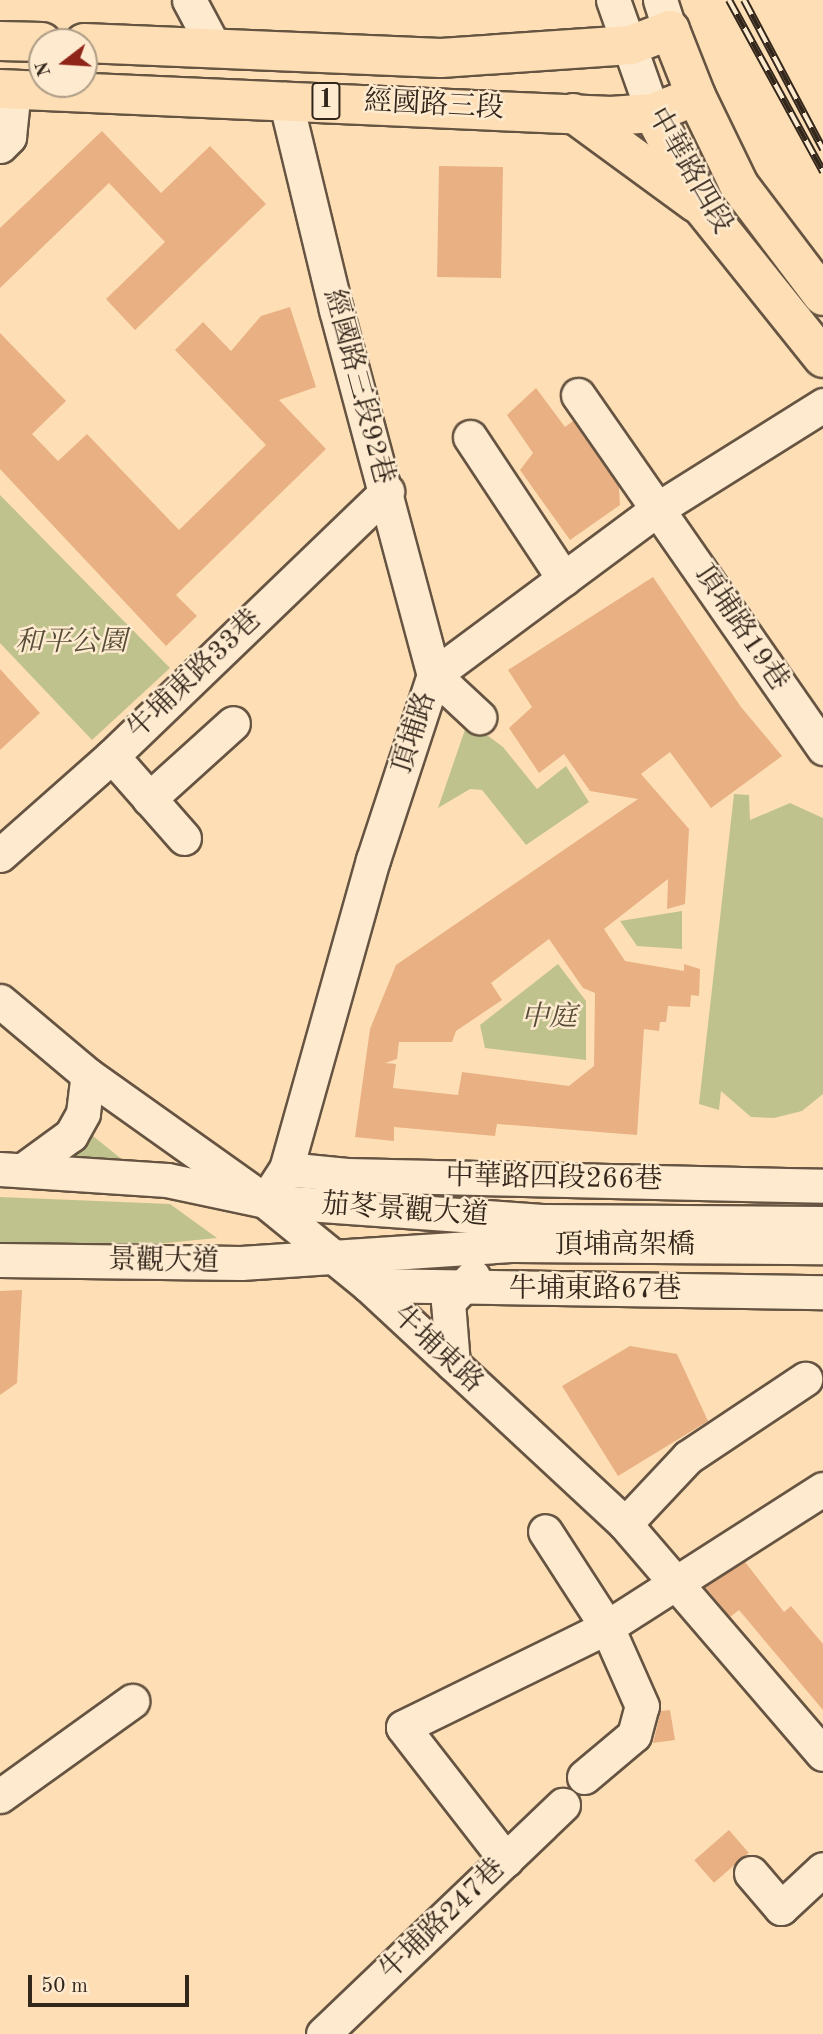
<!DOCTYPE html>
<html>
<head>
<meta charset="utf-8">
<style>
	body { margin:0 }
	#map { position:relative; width:823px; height:2034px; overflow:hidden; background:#fedfb5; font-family:"Old Standard TT","Noto Serif TC",serif }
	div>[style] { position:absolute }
	.green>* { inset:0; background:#c0c28d }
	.building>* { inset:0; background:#e8b083; transform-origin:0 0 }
	.roads { filter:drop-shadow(2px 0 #665442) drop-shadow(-2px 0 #665442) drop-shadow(0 2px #665442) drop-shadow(0 -2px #665442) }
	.minor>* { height:33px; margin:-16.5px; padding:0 16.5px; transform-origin:16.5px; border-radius:16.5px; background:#feeacf }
	.major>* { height:38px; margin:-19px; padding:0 19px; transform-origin:19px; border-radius:19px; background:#fedfb5 }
	.rail>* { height:8px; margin-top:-4px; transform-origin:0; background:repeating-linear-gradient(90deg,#feeacf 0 16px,#33261b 0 32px); box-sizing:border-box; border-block:2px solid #33261b }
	span { translate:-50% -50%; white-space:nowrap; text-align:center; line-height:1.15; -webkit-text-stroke:5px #feeacf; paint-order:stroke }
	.shield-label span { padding:2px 5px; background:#feeacf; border:2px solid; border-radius:5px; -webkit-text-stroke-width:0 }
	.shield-label { font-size:26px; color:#33261b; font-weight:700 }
	.street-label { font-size:28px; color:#33261b }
	.park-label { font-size:28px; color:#564d38; font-style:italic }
	.north { position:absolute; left:28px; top:28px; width:70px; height:70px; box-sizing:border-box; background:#feeacf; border:2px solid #ad9c87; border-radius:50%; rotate:253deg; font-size:19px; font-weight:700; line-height:28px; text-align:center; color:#33261b }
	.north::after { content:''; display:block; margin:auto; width:24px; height:32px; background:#8f2418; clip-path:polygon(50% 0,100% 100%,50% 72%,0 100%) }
	.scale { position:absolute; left:28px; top:1975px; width:161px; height:32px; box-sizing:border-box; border:4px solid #33261b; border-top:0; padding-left:9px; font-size:21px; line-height:24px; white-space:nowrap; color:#33261b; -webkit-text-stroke:5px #feeacf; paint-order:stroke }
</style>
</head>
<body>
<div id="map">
	<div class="green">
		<div style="clip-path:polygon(0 495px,170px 668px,92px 740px,0 643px)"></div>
		<div style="clip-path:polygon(468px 721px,503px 747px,537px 789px,566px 766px,589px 802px,526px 845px,482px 790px,470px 789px,438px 808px)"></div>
		<div style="clip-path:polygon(734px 794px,749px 795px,750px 820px,790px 803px,823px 818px,823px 1094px,802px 1111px,774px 1118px,751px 1117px,721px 1091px,719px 1110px,699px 1104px)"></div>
		<div style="clip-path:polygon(682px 911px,682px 949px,637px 946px,620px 921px)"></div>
		<div style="clip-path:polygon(558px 964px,586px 1001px,586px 1060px,485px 1048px,480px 1025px)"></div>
		<div style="clip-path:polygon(88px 1132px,124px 1161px,67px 1159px)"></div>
		<div style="clip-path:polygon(0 1197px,170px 1204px,217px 1238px,105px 1249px,0 1246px)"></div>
	</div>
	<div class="building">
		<div style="clip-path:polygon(102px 131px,161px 193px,210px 146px,266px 204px,135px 330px,106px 299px,165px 242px,109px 183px,0 288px,0 228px)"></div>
		<div style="left:439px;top:166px;width:64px;height:111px;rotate:1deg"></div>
		<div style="clip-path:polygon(290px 307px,316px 387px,279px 400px,326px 449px,176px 595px,197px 616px,166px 646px,0 469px,0 333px,66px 401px,32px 434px,58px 461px,87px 434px,179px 530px,266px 445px,175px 350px,203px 322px,231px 351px,261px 316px)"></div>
		<div style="clip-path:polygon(536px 388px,565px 427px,573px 421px,619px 487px,620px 505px,570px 540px,520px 470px,533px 453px,507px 415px)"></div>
		<div style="clip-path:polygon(evenodd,653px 577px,741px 707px,782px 756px,711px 808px,670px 752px,641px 774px,689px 829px,685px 904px,667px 909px,668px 879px,604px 929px,625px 961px,684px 971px,684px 964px,700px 969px,699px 996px,691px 995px,690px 1007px,668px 1006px,666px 1022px,660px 1022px,659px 1031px,644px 1029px,637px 1135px,497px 1124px,495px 1136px,394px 1127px,394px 1141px,355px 1137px,370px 1029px,396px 965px,638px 799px,590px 791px,564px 754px,539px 773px,509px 728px,532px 707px,508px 670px,653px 577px,549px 939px,583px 988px,595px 993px,594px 1066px,569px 1086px,462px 1072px,458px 1095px,393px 1088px,396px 1064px,385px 1063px,397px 1059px,399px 1042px,452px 1042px,456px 1031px,502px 1000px,491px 983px,549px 939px)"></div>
		<div style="clip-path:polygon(0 669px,40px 713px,0 750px)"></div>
		<div style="clip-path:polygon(22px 1290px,17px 1383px,0 1395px,0 1291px)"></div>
		<div style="clip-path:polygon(630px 1346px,677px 1354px,708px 1421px,618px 1476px,562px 1386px)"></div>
		<div style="clip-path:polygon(745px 1562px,784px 1612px,791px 1606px,823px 1644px,823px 1710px,739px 1610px,730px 1617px,705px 1587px)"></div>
		<div style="clip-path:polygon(670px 1710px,675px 1740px,653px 1743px,661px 1711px)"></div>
		<div style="left:729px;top:1830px;width:30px;height:46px;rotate:49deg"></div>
	</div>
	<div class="roads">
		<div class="minor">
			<div style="left:189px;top:0;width:53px;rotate:62deg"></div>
			<div style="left:613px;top:0;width:120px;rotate:70.5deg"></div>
			<div style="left:660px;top:0;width:32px;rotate:72deg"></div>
			<div style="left:285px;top:99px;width:217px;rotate:76.4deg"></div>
			<div style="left:336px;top:310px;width:378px;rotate:75deg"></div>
			<div style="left:0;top:146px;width:13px;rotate:-45deg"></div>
			<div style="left:9px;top:137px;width:48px;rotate:-84.1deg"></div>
			<div style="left:578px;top:395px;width:430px;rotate:55.2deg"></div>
			<div style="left:470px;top:437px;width:170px;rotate:56.5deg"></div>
			<div style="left:434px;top:675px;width:62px;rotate:43deg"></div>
			<div style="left:112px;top:756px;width:109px;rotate:48.7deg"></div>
			<div style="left:149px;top:799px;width:113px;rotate:-42.1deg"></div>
			<div style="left:0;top:855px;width:149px;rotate:-41.5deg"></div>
			<div style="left:112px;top:756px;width:382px;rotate:-43.9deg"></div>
			<div style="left:0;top:1001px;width:115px;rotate:40.1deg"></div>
			<div style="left:88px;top:1075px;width:217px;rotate:35.4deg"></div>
			<div style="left:265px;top:1201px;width:133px;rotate:39.2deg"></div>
			<div style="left:368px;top:1285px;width:351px;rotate:42.9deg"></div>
			<div style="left:625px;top:1524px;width:303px;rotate:49.3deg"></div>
			<div style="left:0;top:1169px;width:167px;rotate:3.8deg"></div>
			<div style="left:167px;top:1180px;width:100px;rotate:12.1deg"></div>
			<div style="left:265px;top:1201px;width:281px;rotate:4.1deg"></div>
			<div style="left:545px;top:1221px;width:278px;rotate:0.4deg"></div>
			<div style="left:24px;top:1169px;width:58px;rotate:-35.9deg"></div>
			<div style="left:71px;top:1135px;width:25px;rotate:-61deg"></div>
			<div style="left:83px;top:1113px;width:38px;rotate:-83deg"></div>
			<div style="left:286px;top:1169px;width:61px;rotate:5.6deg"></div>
			<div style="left:347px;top:1175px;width:476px;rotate:1.3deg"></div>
			<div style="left:265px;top:1201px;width:38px;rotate:-57deg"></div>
			<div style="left:286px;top:1169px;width:321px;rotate:-74.3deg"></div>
			<div style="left:373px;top:860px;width:195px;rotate:-71.8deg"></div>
			<div style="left:434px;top:675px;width:280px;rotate:-36.6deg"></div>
			<div style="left:659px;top:508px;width:194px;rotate:-32.1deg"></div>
			<div style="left:0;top:1260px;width:241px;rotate:0.7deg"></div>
			<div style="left:241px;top:1263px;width:274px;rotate:-3.8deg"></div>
			<div style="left:514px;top:1245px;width:309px;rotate:0.4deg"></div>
			<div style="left:368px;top:1285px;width:455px;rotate:0.9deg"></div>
			<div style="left:453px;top:1364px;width:62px;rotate:-94.6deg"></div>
			<div style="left:448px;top:1302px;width:36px;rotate:-46deg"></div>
			<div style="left:625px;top:1524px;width:92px;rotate:-46.8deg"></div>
			<div style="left:688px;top:1457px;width:141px;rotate:-33.7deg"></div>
			<div style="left:584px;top:1777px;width:65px;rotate:-40deg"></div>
			<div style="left:634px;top:1735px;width:30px;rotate:-75deg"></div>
			<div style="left:642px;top:1706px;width:86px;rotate:-113.9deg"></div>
			<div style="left:607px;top:1627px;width:256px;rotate:-32.6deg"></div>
			<div style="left:0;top:1796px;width:163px;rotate:-35.7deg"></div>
			<div style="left:506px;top:1860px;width:168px;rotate:-127.8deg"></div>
			<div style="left:403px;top:1727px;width:227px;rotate:-26.1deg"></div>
			<div style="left:607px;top:1627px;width:114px;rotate:-122.9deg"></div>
			<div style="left:751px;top:1873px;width:46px;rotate:49.4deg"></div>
			<div style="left:781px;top:1908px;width:57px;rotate:-42.9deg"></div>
			<div style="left:323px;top:2034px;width:332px;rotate:-43.7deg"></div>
		</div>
		<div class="major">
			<div style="left:0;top:41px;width:42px;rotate:1.4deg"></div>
			<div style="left:84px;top:43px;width:357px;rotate:2.4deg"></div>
			<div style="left:441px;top:58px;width:190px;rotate:-3.9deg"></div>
			<div style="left:631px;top:45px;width:42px;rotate:-21deg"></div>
			<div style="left:670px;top:30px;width:71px;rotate:68.5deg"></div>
			<div style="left:696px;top:96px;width:99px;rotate:64.2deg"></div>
			<div style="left:739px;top:185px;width:139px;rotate:52.9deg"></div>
			<div style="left:0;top:89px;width:612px;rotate:2.53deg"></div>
			<div style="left:611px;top:116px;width:42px;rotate:-4.1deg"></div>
			<div style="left:653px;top:113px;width:46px;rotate:-21.6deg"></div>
			<div style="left:573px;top:113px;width:152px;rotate:36.2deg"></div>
			<div style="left:653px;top:113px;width:107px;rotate:62.2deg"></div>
			<div style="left:703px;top:208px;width:192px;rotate:51.3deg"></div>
		</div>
	</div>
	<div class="rail">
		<div style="left:729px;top:0;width:196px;rotate:61.3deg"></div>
		<div style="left:744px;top:0;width:169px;rotate:62.1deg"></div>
	</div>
	<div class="shield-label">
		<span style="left:326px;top:101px">1</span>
	</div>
	<div class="street-label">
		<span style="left:434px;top:106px;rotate:3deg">經國路三段</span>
		<span style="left:689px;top:171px;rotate:60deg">中華路四段</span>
		<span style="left:358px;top:387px;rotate:75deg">經國路三段92巷</span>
		<span style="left:741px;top:628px;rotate:56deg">頂埔路19巷</span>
		<span style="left:195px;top:675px;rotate:-44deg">牛埔東路33巷</span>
		<span style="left:415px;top:733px;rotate:-72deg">頂埔路</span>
		<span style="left:554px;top:1179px;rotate:1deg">中華路四段266巷</span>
		<span style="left:405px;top:1211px;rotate:4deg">茄苳景觀大道</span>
		<span style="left:625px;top:1246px">頂埔高架橋</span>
		<span style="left:164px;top:1262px;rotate:1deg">景觀大道</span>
		<span style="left:595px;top:1290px">牛埔東路67巷</span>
		<span style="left:437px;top:1350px;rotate:43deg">牛埔東路</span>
		<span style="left:443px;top:1920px;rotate:-44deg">牛埔路247巷</span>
	</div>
	<div class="park-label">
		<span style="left:71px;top:643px">和平公園</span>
		<span style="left:549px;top:1018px">中庭</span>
	</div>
	<div class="north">N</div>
	<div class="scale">50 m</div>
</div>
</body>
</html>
